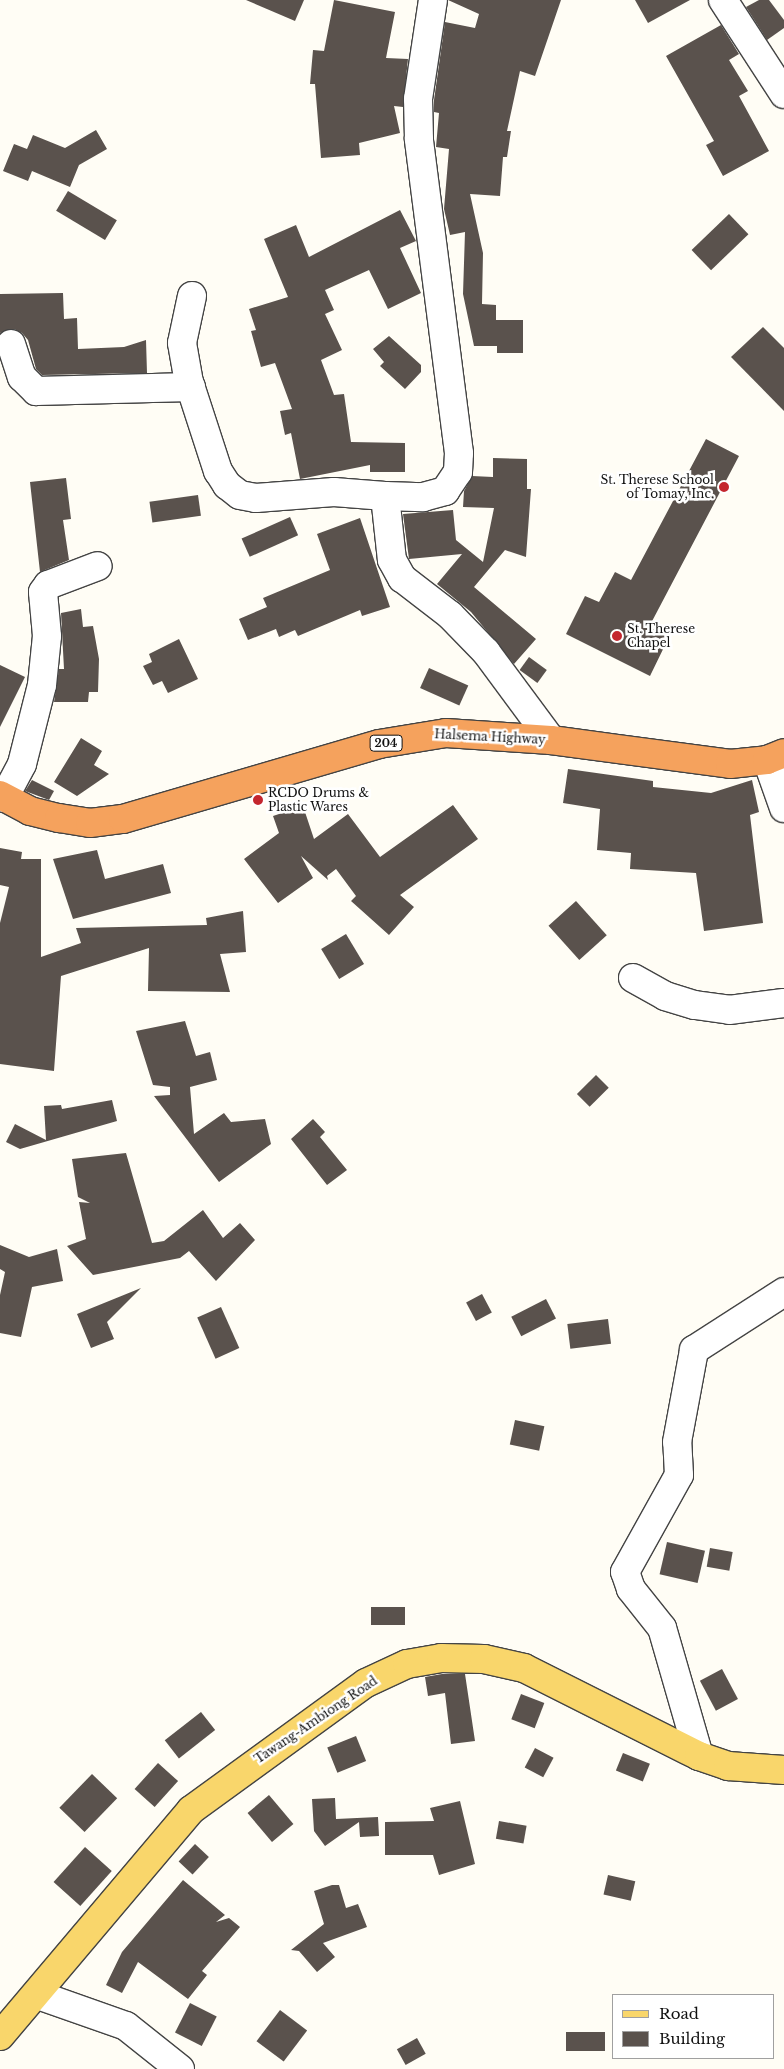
<!DOCTYPE html>
<html>
<head>
<meta charset="utf-8">
<style>
	body { margin:0 }
	#map { position:relative; width:784px; height:2069px; overflow:hidden; background:#fffdf5; font-family:"Libre Baskerville",serif }
	div>[style] { position:absolute }
	.building>* { inset:0; background:#5a524d; transform-origin:0 0 }
	.roads { filter:drop-shadow(1px 0 #444) drop-shadow(-1px 0 #444) drop-shadow(0 1px #444) drop-shadow(0 -1px #444) }
	.minor>* { height:28px; margin:-14px; padding:0 14px; transform-origin:14px; border-radius:14px; background:#fff }
	.major>* { height:28px; margin:-14px; padding:0 14px; transform-origin:14px; border-radius:14px; background:#f9d66b }
	.highway>* { height:28px; margin:-14px; padding:0 14px; transform-origin:14px; border-radius:14px; background:#f5a25d }
	.dots>* { width:14px; height:14px; translate:-50% -50%; box-sizing:border-box; border:2px solid #fff; border-radius:50% }
	span { translate:-50% -50%; white-space:nowrap; text-align:center; line-height:1.15; -webkit-text-stroke:5px #fff; paint-order:stroke }
	.shield-label span { padding:1px 4px; background:#fff; border:1px solid; border-radius:4px; -webkit-text-stroke-width:0 }
	.shield-label { font-size:11px; color:#111; font-weight:700 }
	.poi-label { font-size:12px; color:#111 }
	.right { translate:-100% -50%; text-align:right }
	.left { translate:0 -50%; text-align:left }
	.street-label { font-size:12px; color:#111 }
	.legend { position:absolute; left:612px; top:1994px; width:162px; height:65px; box-sizing:border-box; background:#fff; border:1px solid #a0a0a0; margin:0; padding:6px 9px; list-style:none; font-size:15px; color:#111 }
	.legend li { display:flex; align-items:center; gap:10px; height:25px }
	.legend b { width:25px; border:1px solid #a0a0a0 }
</style>
</head>
<body>
<div id="map">
	<div class="building">
		<div style="clip-path:polygon(246px 0,304px 0,295px 21px)"></div>
		<div style="clip-path:polygon(334px 0,395px 12px,386px 58px,408px 59px,403px 107px,394px 106px,400px 133px,359px 143px,360px 155px,321px 158px,315px 84px,310px 84px,313px 50px,324px 51px)"></div>
		<div style="clip-path:polygon(448px 0,561px 0,535px 76px,520px 71px,507px 131px,511px 131px,507px 157px,503px 157px,500px 196px,470px 194px,483px 253px,482px 304px,496px 305px,496px 320px,523px 320px,523px 353px,497px 353px,497px 346px,474px 346px,463px 294px,465px 232px,450px 235px,444px 209px,449px 149px,436px 147px,439px 113px,434px 112px,434px 100px,445px 22px,475px 28px,479px 14px)"></div>
		<div style="clip-path:polygon(635px 0,690px 0,648px 23px)"></div>
		<div style="clip-path:polygon(759px 0,769px 0,784px 20px,784px 28px,767px 40px,746px 7px)"></div>
		<div style="clip-path:polygon(721px 25px,739px 54px,729px 60px,748px 91px,739px 96px,769px 151px,723px 176px,706px 145px,714px 141px,666px 56px)"></div>
		<div style="clip-path:polygon(96px 130px,107px 149px,79px 165px,70px 187px,32px 171px,28px 181px,3px 171px,14px 144px,27px 149px,33px 135px,65px 148px)"></div>
		<div style="left:68px;top:191px;width:57px;height:23px;rotate:31deg"></div>
		<div style="clip-path:polygon(400px 210px,416px 241px,400px 248px,421px 293px,388px 309px,369px 270px,325px 290px,334px 310px,325px 314px,342px 350px,321px 360px,334px 395px,344px 394px,351px 442px,405px 443px,405px 472px,370px 472px,370px 465px,300px 479px,291px 433px,285px 435px,280px 411px,292px 409px,275px 363px,261px 367px,251px 331px,256px 330px,249px 309px,288px 297px,264px 239px,296px 225px,309px 257px)"></div>
		<div style="left:729px;top:214px;width:28px;height:52px;rotate:46deg"></div>
		<div style="clip-path:polygon(63px 293px,64px 319px,77px 318px,78px 349px,124px 347px,146px 340px,147px 373px,42px 375px,36px 369px,28px 340px,22px 333px,14px 329px,0 333px,0 294px)"></div>
		<div style="clip-path:polygon(763px 327px,784px 348px,784px 411px,731px 357px)"></div>
		<div style="clip-path:polygon(389px 336px,421px 365px,421px 372px,405px 389px,380px 366px,384px 362px,373px 349px)"></div>
		<div style="clip-path:polygon(706px 439px,739px 456px,649px 627px,669px 637px,650px 676px,566px 634px,585px 596px,599px 602px,615px 572px,631px 580px)"></div>
		<div style="clip-path:polygon(493px 458px,527px 459px,527px 489px,531px 489px,526px 557px,505px 550px,474px 587px,536px 639px,514px 664px,471px 612px,437px 584px,462px 554px,409px 559px,403px 514px,453px 510px,456px 540px,483px 562px,494px 508px,463px 507px,464px 491px,472px 476px,493px 477px)"></div>
		<div style="clip-path:polygon(66px 478px,71px 519px,63px 520px,69px 560px,40px 572px,30px 482px)"></div>
		<div style="left:198px;top:495px;width:21px;height:49px;rotate:82deg"></div>
		<div style="left:290px;top:517px;width:20px;height:53px;rotate:66deg"></div>
		<div style="clip-path:polygon(360px 518px,390px 607px,362px 616px,360px 610px,298px 636px,295px 630px,279px 637px,276px 629px,248px 640px,239px 619px,267px 607px,263px 598px,330px 570px,317px 534px)"></div>
		<div style="clip-path:polygon(81px 609px,83px 627px,93px 626px,99px 659px,98px 692px,89px 692px,88px 702px,54px 702px,59px 669px,64px 669px,61px 613px)"></div>
		<div style="clip-path:polygon(179px 639px,198px 679px,168px 693px,162px 681px,153px 685px,143px 666px,152px 662px,149px 654px)"></div>
		<div style="left:529px;top:657px;width:22px;height:16px;rotate:36deg"></div>
		<div style="clip-path:polygon(0 665px,25px 677px,0 727px)"></div>
		<div style="left:429px;top:668px;width:43px;height:22px;rotate:24deg"></div>
		<div style="clip-path:polygon(81px 738px,102px 751px,94px 765px,109px 774px,77px 796px,54px 782px)"></div>
		<div style="clip-path:polygon(568px 769px,653px 781px,653px 787px,711px 793px,752px 780px,759px 812px,750px 815px,763px 923px,704px 931px,696px 873px,630px 869px,631px 853px,597px 850px,600px 809px,563px 803px)"></div>
		<div style="clip-path:polygon(32px 780px,54px 791px,49px 800px,25px 791px)"></div>
		<div style="clip-path:polygon(453px 805px,478px 839px,400px 895px,414px 907px,389px 935px,351px 901px,356px 896px,336px 869px,327px 876px,328px 880px,301px 856px,313px 878px,278px 903px,244px 859px,279px 833px,273px 816px,303px 806px,314px 839px,348px 814px,380px 857px)"></div>
		<div style="clip-path:polygon(0 848px,22px 852px,21px 859px,41px 859px,41px 957px,81px 943px,76px 928px,207px 925px,206px 918px,243px 911px,246px 952px,220px 954px,230px 992px,148px 991px,149px 948px,61px 976px,54px 1071px,0 1064px,0 923px,9px 887px,0 885px)"></div>
		<div style="clip-path:polygon(97px 850px,105px 879px,163px 864px,171px 893px,73px 919px,53px 859px)"></div>
		<div style="left:576px;top:901px;width:46px;height:37px;rotate:48deg"></div>
		<div style="left:346px;top:934px;width:35px;height:29px;rotate:59deg"></div>
		<div style="clip-path:polygon(185px 1021px,196px 1056px,210px 1052px,217px 1080px,190px 1087px,194px 1134px,224px 1113px,231px 1122px,265px 1119px,271px 1144px,219px 1182px,154px 1096px,170px 1095px,170px 1087px,153px 1085px,136px 1031px)"></div>
		<div style="left:596px;top:1075px;width:18px;height:27px;rotate:45deg"></div>
		<div style="clip-path:polygon(112px 1100px,117px 1121px,20px 1149px,6px 1142px,15px 1124px,46px 1140px,44px 1106px,61px 1105px,62px 1109px)"></div>
		<div style="clip-path:polygon(313px 1119px,325px 1132px,320px 1137px,347px 1170px,327px 1185px,291px 1139px)"></div>
		<div style="clip-path:polygon(126px 1153px,152px 1243px,164px 1241px,203px 1210px,223px 1238px,240px 1223px,255px 1240px,216px 1281px,189px 1251px,180px 1258px,93px 1275px,67px 1246px,86px 1239px,79px 1202px,90px 1203px,78px 1197px,72px 1159px)"></div>
		<div style="clip-path:polygon(0 1245px,29px 1257px,57px 1249px,63px 1281px,32px 1287px,21px 1337px,0 1333px,0 1295px,5px 1272px,0 1269px)"></div>
		<div style="clip-path:polygon(141px 1288px,107px 1322px,114px 1339px,91px 1348px,77px 1314px)"></div>
		<div style="left:482px;top:1294px;width:21px;height:18px;rotate:62deg"></div>
		<div style="left:546px;top:1299px;width:22px;height:39px;rotate:63deg"></div>
		<div style="left:221px;top:1307px;width:45px;height:26px;rotate:66deg"></div>
		<div style="left:608px;top:1319px;width:25px;height:41px;rotate:83deg"></div>
		<div style="left:515px;top:1420px;width:30px;height:25px;rotate:12deg"></div>
		<div style="left:667px;top:1542px;width:39px;height:33px;rotate:13deg"></div>
		<div style="left:710px;top:1548px;width:23px;height:19px;rotate:10deg"></div>
		<div style="left:371px;top:1607px;width:34px;height:18px"></div>
		<div style="left:722px;top:1669px;width:34px;height:25px;rotate:62deg"></div>
		<div style="clip-path:polygon(442px 1674px,465px 1674px,475px 1741px,451px 1744px,445px 1693px,428px 1696px,425px 1677px)"></div>
		<div style="left:521px;top:1694px;width:25px;height:27px;rotate:21deg"></div>
		<div style="left:201px;top:1712px;width:23px;height:46px;rotate:52deg"></div>
		<div style="left:356px;top:1736px;width:27px;height:31px;rotate:68deg"></div>
		<div style="left:535px;top:1748px;width:21px;height:22px;rotate:28deg"></div>
		<div style="left:623px;top:1753px;width:29px;height:19px;rotate:22deg"></div>
		<div style="left:158px;top:1763px;width:27px;height:35px;rotate:42deg"></div>
		<div style="left:92px;top:1774px;width:35px;height:47px;rotate:44deg"></div>
		<div style="left:269px;top:1795px;width:38px;height:28px;rotate:50deg"></div>
		<div style="clip-path:polygon(335px 1798px,336px 1819px,378px 1817px,379px 1836px,360px 1837px,359px 1822px,325px 1846px,314px 1831px,312px 1799px)"></div>
		<div style="clip-path:polygon(460px 1801px,475px 1864px,439px 1875px,433px 1855px,385px 1855px,385px 1822px,434px 1821px,430px 1808px)"></div>
		<div style="left:499px;top:1821px;width:28px;height:18px;rotate:10deg"></div>
		<div style="left:195px;top:1844px;width:19px;height:24px;rotate:43deg"></div>
		<div style="left:85px;top:1847px;width:36px;height:47px;rotate:42deg"></div>
		<div style="left:608px;top:1875px;width:28px;height:20px;rotate:13deg"></div>
		<div style="clip-path:polygon(183px 1880px,225px 1915px,216px 1922px,229px 1918px,240px 1927px,202px 1971px,207px 1975px,188px 1999px,138px 1962px,122px 1993px,106px 1985px,122px 1952px)"></div>
		<div style="clip-path:polygon(332px 1885px,339px 1885px,346px 1908px,358px 1904px,367px 1927px,323px 1943px,335px 1957px,317px 1972px,299px 1951px,291px 1950px,324px 1924px,314px 1891px)"></div>
		<div style="left:190px;top:2003px;width:30px;height:33px;rotate:27deg"></div>
		<div style="left:280px;top:2010px;width:34px;height:39px;rotate:37deg"></div>
		<div style="left:566px;top:2032px;width:39px;height:19px"></div>
		<div style="left:417px;top:2038px;width:18px;height:23px;rotate:61deg"></div>
	</div>
	<div class="roads">
		<div class="minor">
			<div style="left:723px;top:0;width:112px;rotate:57deg"></div>
			<div style="left:192px;top:296px;width:48px;rotate:102deg"></div>
			<div style="left:182px;top:343px;width:40px;rotate:80deg"></div>
			<div style="left:189px;top:382px;width:94px;rotate:72deg"></div>
			<div style="left:218px;top:471px;width:17px;rotate:57deg"></div>
			<div style="left:227px;top:485px;width:16px;rotate:38deg"></div>
			<div style="left:240px;top:495px;width:16px;rotate:11deg"></div>
			<div style="left:256px;top:498px;width:78px;rotate:-4.4deg"></div>
			<div style="left:334px;top:492px;width:51px;rotate:4.5deg"></div>
			<div style="left:385px;top:496px;width:64px;rotate:83.8deg"></div>
			<div style="left:392px;top:560px;width:21px;rotate:61deg"></div>
			<div style="left:402px;top:578px;width:61px;rotate:37.6deg"></div>
			<div style="left:450px;top:615px;width:52px;rotate:45.8deg"></div>
			<div style="left:486px;top:652px;width:109px;rotate:53.5deg"></div>
			<div style="left:11px;top:344px;width:35px;rotate:72deg"></div>
			<div style="left:22px;top:377px;width:20px;rotate:45deg"></div>
			<div style="left:36px;top:391px;width:155px;rotate:-1.5deg"></div>
			<div style="left:385px;top:496px;width:38px;rotate:2deg"></div>
			<div style="left:423px;top:497px;width:23px;rotate:-15deg"></div>
			<div style="left:445px;top:491px;width:23px;rotate:-56deg"></div>
			<div style="left:458px;top:472px;width:19px;rotate:-87deg"></div>
			<div style="left:459px;top:453px;width:317px;rotate:-97.3deg"></div>
			<div style="left:419px;top:139px;width:40px;rotate:-91.4deg"></div>
			<div style="left:418px;top:99px;width:100px;rotate:-81.4deg"></div>
			<div style="left:767px;top:760px;width:51px;rotate:70.5deg"></div>
			<div style="left:4px;top:798px;width:38px;rotate:-62deg"></div>
			<div style="left:22px;top:764px;width:81px;rotate:-75.8deg"></div>
			<div style="left:42px;top:685px;width:49px;rotate:-84.2deg"></div>
			<div style="left:47px;top:636px;width:44px;rotate:-95.2deg"></div>
			<div style="left:43px;top:592px;width:9px;rotate:-54deg"></div>
			<div style="left:48px;top:585px;width:53px;rotate:-20.8deg"></div>
			<div style="left:633px;top:978px;width:37px;rotate:29deg"></div>
			<div style="left:665px;top:996px;width:31px;rotate:17deg"></div>
			<div style="left:695px;top:1005px;width:34px;rotate:8deg"></div>
			<div style="left:729px;top:1010px;width:55px;rotate:-7.3deg"></div>
			<div style="left:699px;top:1756px;width:133px;rotate:-106.1deg"></div>
			<div style="left:662px;top:1628px;width:50px;rotate:-128.5deg"></div>
			<div style="left:631px;top:1589px;width:18px;rotate:-109deg"></div>
			<div style="left:625px;top:1572px;width:111px;rotate:-60.9deg"></div>
			<div style="left:679px;top:1475px;width:33px;rotate:-93deg"></div>
			<div style="left:677px;top:1442px;width:94px;rotate:-79.5deg"></div>
			<div style="left:694px;top:1350px;width:107px;rotate:-32.8deg"></div>
			<div style="left:38px;top:1995px;width:93px;rotate:19.4deg"></div>
			<div style="left:126px;top:2026px;width:69px;rotate:38.5deg"></div>
		</div>
		<div class="major">
			<div style="left:0;top:2036px;width:296px;rotate:-49.8deg"></div>
			<div style="left:191px;top:1810px;width:216px;rotate:-36deg"></div>
			<div style="left:366px;top:1683px;width:45px;rotate:-24.9deg"></div>
			<div style="left:407px;top:1664px;width:35px;rotate:-10deg"></div>
			<div style="left:441px;top:1658px;width:43px;rotate:1.3deg"></div>
			<div style="left:484px;top:1659px;width:41px;rotate:12.7deg"></div>
			<div style="left:524px;top:1668px;width:196px;rotate:26.7deg"></div>
			<div style="left:699px;top:1756px;width:31px;rotate:19deg"></div>
			<div style="left:728px;top:1766px;width:56px;rotate:4.1deg"></div>
		</div>
		<div class="highway">
			<div style="left:0;top:795px;width:34px;rotate:28deg"></div>
			<div style="left:30px;top:811px;width:30px;rotate:14deg"></div>
			<div style="left:59px;top:818px;width:31px;rotate:9deg"></div>
			<div style="left:90px;top:823px;width:33px;rotate:-7deg"></div>
			<div style="left:123px;top:819px;width:267px;rotate:-16.3deg"></div>
			<div style="left:379px;top:744px;width:68px;rotate:-9.3deg"></div>
			<div style="left:446px;top:733px;width:105px;rotate:3.8deg"></div>
			<div style="left:551px;top:740px;width:181px;rotate:7.6deg"></div>
			<div style="left:730px;top:764px;width:37px;rotate:-6deg"></div>
			<div style="left:767px;top:760px;width:18px;rotate:-22deg"></div>
		</div>
	</div>
	<div class="dots">
		<div style="left:724px;top:487px;background:#c4262e"></div>
		<div style="left:617px;top:636px;background:#c4262e"></div>
		<div style="left:258px;top:800px;background:#c4262e"></div>
	</div>
	<div class="shield-label">
		<span style="left:386px;top:743px">204</span>
	</div>
	<div class="poi-label">
		<span class="right" style="left:714px;top:487px">St. Therese School<br>of Tomay, Inc.</span>
		<span class="left" style="left:627px;top:636px">St. Therese<br>Chapel</span>
		<span class="left" style="left:268px;top:800px">RCDO Drums &amp;<br>Plastic Wares</span>
	</div>
	<div class="street-label">
		<span style="left:490px;top:737px;rotate:3deg">Halsema Highway</span>
		<span style="left:316px;top:1720px;rotate:-34deg">Tawang-Ambiong Road</span>
	</div>
	<ul class="legend">
	<li><b style="height:6px;background:#f9d66b"></b>Road</li>
	<li><b style="height:14px;background:#5a524d"></b>Building</li>
	</ul>
</div>
</body>
</html>
